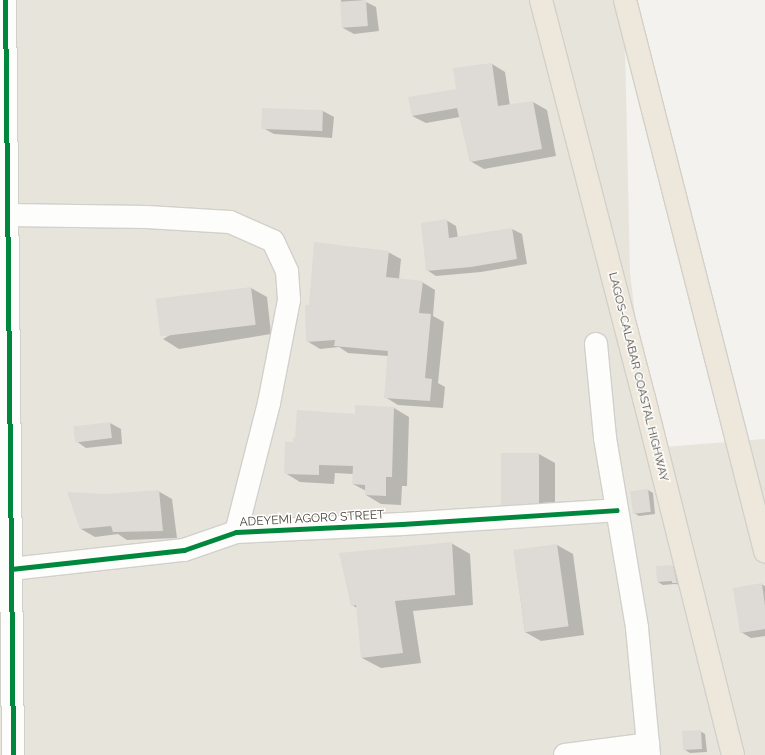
<!DOCTYPE html>
<html>
<head>
<meta charset="utf-8">
<style>
	body { margin:0 }
	#map { position:relative; width:765px; height:755px; overflow:hidden; background:#f4f2ee; font-family:Raleway,sans-serif }
	div>[style] { position:absolute }
	.residential>* { inset:0; background:#e7e4dc }
	.shadow>* { inset:0; background:#0003 }
	.building>* { inset:0; background:#dedbd6; transform-origin:0 0 }
	.roads { filter:drop-shadow(1px 0 #d2d0cb) drop-shadow(-1px 0 #d2d0cb) drop-shadow(0 1px #d2d0cb) drop-shadow(0 -1px #d2d0cb) }
	.minor>* { height:22px; margin:-11px; padding:0 11px; transform-origin:11px; border-radius:11px; background:#fdfdfc }
	.highway>* { height:22px; margin:-11px; padding:0 11px; transform-origin:11px; border-radius:11px; background:#ede8db }
	.cycleway>* { height:5px; margin:-2.5px; padding:0 2.5px; transform-origin:2.5px; border-radius:2.5px; background:#00873e }
	span { translate:-50% -50%; white-space:nowrap; text-align:center; line-height:1.15; -webkit-text-stroke:3px #fff; paint-order:stroke }
	.street-label { font-size:12px; color:#4b4439 }
</style>
</head>
<body>
<div id="map">
	<div class="residential">
		<div style="clip-path:polygon(0 0,624px 0,630px 272px,651px 448px,765px 439px,765px 755px,0 755px)"></div>
	</div>
	<div class="shadow">
		<div style="clip-path:polygon(341px 0,362px 0,376px 7px,379px 31px,354px 34px,343px 28px)"></div>
		<div style="clip-path:polygon(492px 64px,505px 72px,510px 106px,533px 102px,547px 110px,556px 156px,484px 169px,470px 161px,460px 117px,426px 123px,412px 116px,457px 90px)"></div>
		<div style="clip-path:polygon(263px 109px,323px 111px,334px 117px,332px 138px,274px 134px,263px 128px)"></div>
		<div style="clip-path:polygon(446px 220px,456px 226px,458px 238px,512px 229px,522px 234px,527px 264px,481px 272px,436px 276px,427px 270px)"></div>
		<div style="clip-path:polygon(388px 252px,401px 259px,399px 279px,422px 282px,435px 290px,433px 316px,444px 322px,438px 383px,445px 387px,443px 408px,398px 405px,385px 397px,388px 356px,348px 353px,339px 347px,320px 349px,307px 341px,310px 305px)"></div>
		<div style="clip-path:polygon(251px 288px,267px 297px,271px 334px,179px 349px,163px 339px)"></div>
		<div style="clip-path:polygon(394px 408px,409px 417px,407px 486px,402px 486px,401px 505px,381px 504px,366px 495px,366px 491px,353px 484px,353px 474px,335px 473px,334px 484px,300px 482px,285px 473px,294px 443px,356px 415px)"></div>
		<div style="clip-path:polygon(110px 423px,121px 429px,122px 444px,86px 448px,76px 441px,74px 427px)"></div>
		<div style="clip-path:polygon(539px 454px,555px 463px,555px 511px,518px 513px,503px 504px)"></div>
		<div style="clip-path:polygon(648px 490px,653px 493px,655px 514px,639px 516px,634px 513px)"></div>
		<div style="clip-path:polygon(158px 491px,172px 499px,177px 538px,127px 540px,118px 534px,95px 537px,81px 529px,106px 495px)"></div>
		<div style="clip-path:polygon(451px 543px,470px 554px,473px 605px,413px 611px,421px 663px,381px 668px,362px 658px,357px 608px,352px 605px)"></div>
		<div style="clip-path:polygon(557px 545px,573px 554px,584px 635px,541px 641px,525px 632px,514px 551px)"></div>
		<div style="clip-path:polygon(672px 566px,677px 568px,682px 585px,675px 584px,663px 585px,658px 582px)"></div>
		<div style="clip-path:polygon(761px 584px,765px 586px,765px 636px,751px 638px,741px 632px)"></div>
		<div style="clip-path:polygon(700px 731px,705px 734px,707px 752px,690px 753px,685px 750px)"></div>
	</div>
	<div class="building">
		<div style="left:366px;top:0;width:26px;height:26px;rotate:86deg"></div>
		<div style="clip-path:polygon(492px 63px,498px 106px,533px 101px,542px 149px,470px 162px,457px 108px,412px 116px,408px 97px,456px 89px,453px 68px)"></div>
		<div style="left:262px;top:108px;width:61px;height:21px;rotate:2deg"></div>
		<div style="clip-path:polygon(447px 219px,449px 238px,512px 228px,517px 259px,471px 267px,426px 271px,421px 223px)"></div>
		<div style="clip-path:polygon(314px 242px,389px 251px,386px 277px,423px 281px,419px 313px,431px 314px,425px 378px,432px 379px,430px 401px,384px 398px,388px 351px,334px 346px,335px 340px,306px 342px,305px 305px,309px 305px)"></div>
		<div style="left:251px;top:287px;width:38px;height:96px;rotate:83deg"></div>
		<div style="clip-path:polygon(355px 405px,394px 407px,392px 477px,386px 477px,386px 496px,365px 495px,365px 485px,352px 484px,353px 466px,319px 465px,319px 475px,284px 474px,285px 442px,293px 442px,293px 438px,295px 438px,297px 410px,355px 414px)"></div>
		<div style="left:110px;top:422px;width:16px;height:37px;rotate:83deg"></div>
		<div style="left:501px;top:453px;width:38px;height:52px"></div>
		<div style="left:648px;top:489px;width:23px;height:18px;rotate:83deg"></div>
		<div style="clip-path:polygon(159px 490px,163px 531px,113px 532px,111px 526px,80px 529px,67px 492px,106px 494px)"></div>
		<div style="clip-path:polygon(452px 542px,455px 595px,395px 601px,403px 653px,361px 658px,356px 605px,351px 606px,339px 553px)"></div>
		<div style="left:557px;top:544px;width:83px;height:44px;rotate:82deg"></div>
		<div style="clip-path:polygon(673px 565px,677px 583px,672px 583px,672px 581px,657px 582px,656px 566px)"></div>
		<div style="clip-path:polygon(762px 583px,765px 606px,765px 629px,740px 633px,733px 588px)"></div>
		<div style="left:701px;top:730px;width:19px;height:19px;rotate:87deg"></div>
	</div>
	<div class="roads">
		<div class="minor">
			<div style="left:5px;top:0;width:755px;rotate:89.39deg"></div>
			<div style="left:7px;top:215px;width:140px;rotate:0.8deg"></div>
			<div style="left:147px;top:217px;width:83px;rotate:3.4deg"></div>
			<div style="left:230px;top:222px;width:47px;rotate:23.8deg"></div>
			<div style="left:273px;top:241px;width:33px;rotate:65deg"></div>
			<div style="left:287px;top:271px;width:29px;rotate:86deg"></div>
			<div style="left:289px;top:300px;width:105px;rotate:101deg"></div>
			<div style="left:269px;top:403px;width:133px;rotate:104.3deg"></div>
			<div style="left:596px;top:344px;width:94px;rotate:84.5deg"></div>
			<div style="left:605px;top:438px;width:193px;rotate:80.4deg"></div>
			<div style="left:637px;top:628px;width:128px;rotate:84.6deg"></div>
			<div style="left:11px;top:569px;width:174px;rotate:-6.3deg"></div>
			<div style="left:184px;top:550px;width:55px;rotate:-19.1deg"></div>
			<div style="left:236px;top:532px;width:166px;rotate:-2.8deg"></div>
			<div style="left:402px;top:524px;width:215px;rotate:-3.7deg"></div>
			<div style="left:565px;top:755px;width:84px;rotate:-7.5deg"></div>
		</div>
		<div class="highway">
			<div style="left:541px;top:0;width:411px;rotate:75.5deg"></div>
			<div style="left:644px;top:398px;width:368px;rotate:76deg"></div>
			<div style="left:625px;top:0;width:569px;rotate:75.74deg"></div>
		</div>
	</div>
	<div class="cycleway">
		<div style="left:5px;top:0;width:755px;rotate:89.39deg"></div>
		<div style="left:11px;top:569px;width:174px;rotate:-6.3deg"></div>
		<div style="left:184px;top:550px;width:55px;rotate:-19.1deg"></div>
		<div style="left:236px;top:532px;width:166px;rotate:-2.8deg"></div>
		<div style="left:402px;top:524px;width:215px;rotate:-3.7deg"></div>
	</div>
	<div class="street-label">
		<span style="left:638px;top:377px;rotate:76deg">LAGOS-CALABAR COASTAL HIGHWAY</span>
		<span style="left:312px;top:519px;rotate:-3deg">ADEYEMI AGORO STREET</span>
	</div>
</div>
</body>
</html>
